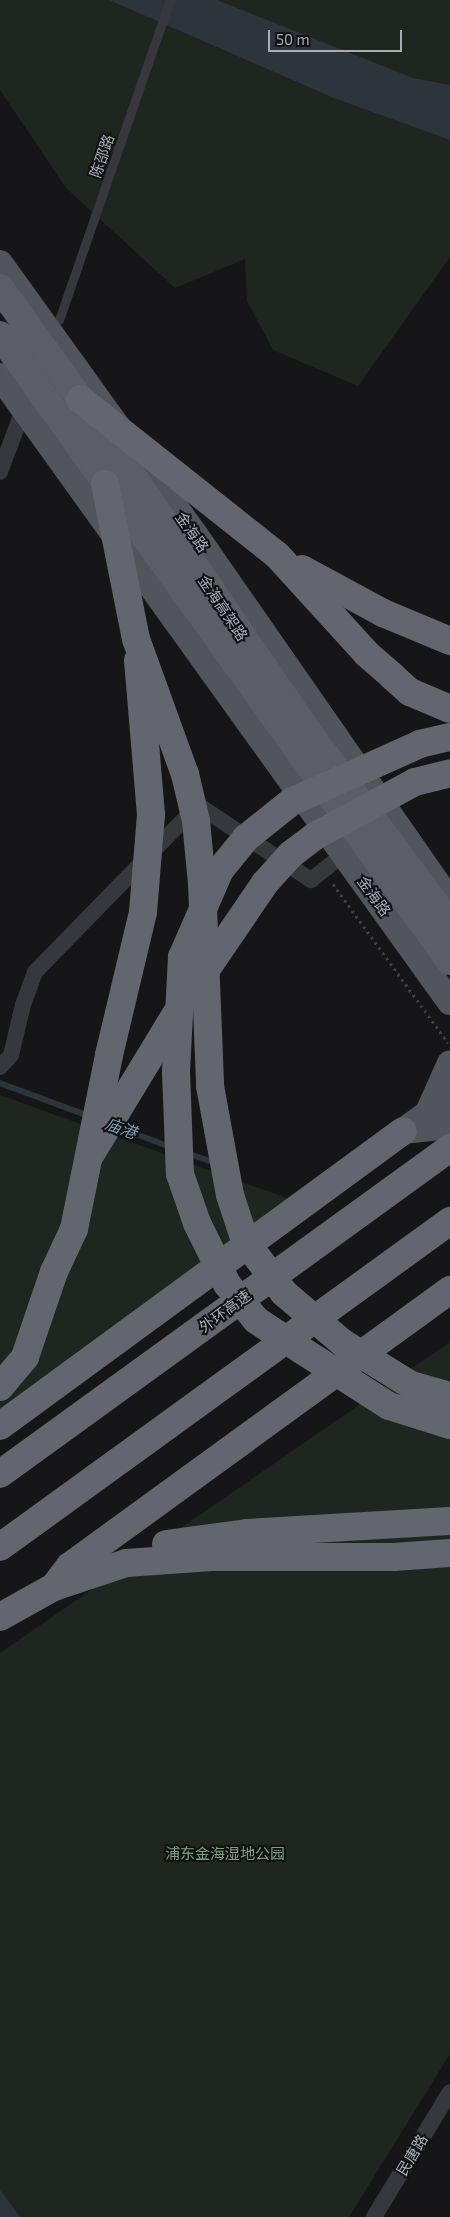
<!DOCTYPE html>
<html>
<head>
<meta charset="utf-8">
<style>
	body { margin:0 }
	#map { position:relative; width:450px; height:2217px; overflow:hidden; background:#161618; font-family:"Exo 2","Noto Sans SC",sans-serif }
	div>[style] { position:absolute }
	.green>* { inset:0; background:#1e261f }
	.water>* { inset:0; background:#2c353c }
	.stream>* { height:5.5px; margin:-2.75px; padding:0 2.75px; transform-origin:2.75px; border-radius:2.75px; background:#2c353c }
	.path>* { height:3px; margin-top:-1.5px; transform-origin:0; background:repeating-linear-gradient(90deg,#3d3f44 0 2.5px,transparent 0 6.5px) }
	.service>* { height:9px; margin:-4.5px; padding:0 4.5px; transform-origin:4.5px; border-radius:4.5px; background:#37383d }
	.minor>* { height:16px; margin:-8px; padding:0 8px; transform-origin:8px; border-radius:8px; background:#37383d }
	.primary>* { height:26px; margin:-13px; padding:0 13px; transform-origin:13px; border-radius:13px; background:#53555c }
	.trunk>* { height:28px; margin:-14px; padding:0 14px; transform-origin:14px; border-radius:14px; background:#5b5e65 }
	.motorway>* { height:28px; margin:-14px; padding:0 14px; transform-origin:14px; border-radius:14px; background:#63666e }
	.motorway-bridge>* { height:28px; margin:-14px; padding:0 14px; transform-origin:14px; border-radius:14px; background:#63666e }
	span { translate:-50% -50%; white-space:nowrap; text-align:center; line-height:1.15; -webkit-text-stroke:4px #111113; paint-order:stroke }
	.street-label { font-size:15px; color:#a8adb8 }
	.park-label { font-size:15px; color:#7fa381 }
	.water-label { font-size:16px; color:#7f9bb3; font-style:italic }
	.scale { position:absolute; left:268px; top:30px; width:134px; height:22px; box-sizing:border-box; border:2px solid #a8adb8; border-top:0; padding-left:6px; font-size:15px; line-height:18px; white-space:nowrap; color:#a8adb8; -webkit-text-stroke:4px #111113; paint-order:stroke }
</style>
</head>
<body>
<div id="map">
	<div class="green">
		<div style="clip-path:polygon(0 0,450px 0,450px 257px,358px 386px,273px 350px,247px 301px,245px 259px,175px 288px,66px 188px,0 90px)"></div>
		<div style="clip-path:polygon(0 1095px,295px 1201px,0 1414px)"></div>
		<div style="clip-path:polygon(450px 1342px,450px 2054px,349px 2217px,0 2217px,0 1653px)"></div>
	</div>
	<div class="water">
		<div style="clip-path:polygon(109px 0,217px 0,413px 78px,450px 85px,450px 140px,334px 98px)"></div>
		<div style="clip-path:polygon(0 2190px,20px 2217px,0 2217px)"></div>
	</div>
	<div class="stream">
		<div style="left:0;top:1083px;width:95px;rotate:20.3deg"></div>
		<div style="left:117px;top:1127px;width:58px;rotate:20.3deg"></div>
		<div style="left:187px;top:1153px;width:31px;rotate:19deg"></div>
	</div>
	<div class="path">
		<div style="left:333px;top:884px;width:196px;rotate:54.1deg"></div>
	</div>
	<div class="service">
		<div style="left:59px;top:320px;width:339px;rotate:-70.9deg"></div>
	</div>
	<div class="minor">
		<div style="left:0;top:472px;width:66px;rotate:-69.6deg"></div>
		<div style="left:0;top:1067px;width:16px;rotate:-47deg"></div>
		<div style="left:11px;top:1055px;width:51px;rotate:-76.5deg"></div>
		<div style="left:23px;top:1005px;width:35px;rotate:-70deg"></div>
		<div style="left:35px;top:972px;width:233px;rotate:-45.7deg"></div>
		<div style="left:198px;top:805px;width:136px;rotate:33.6deg"></div>
		<div style="left:311px;top:880px;width:42px;rotate:-38.2deg"></div>
		<div style="left:374px;top:2217px;width:146px;rotate:-58.7deg"></div>
	</div>
	<div class="primary">
		<div style="left:0;top:263px;width:332px;rotate:54.3deg"></div>
		<div style="left:194px;top:533px;width:448px;rotate:55.2deg"></div>
		<div style="left:0;top:376px;width:771px;rotate:54.29deg"></div>
		<div style="left:429px;top:1110px;width:51px;rotate:-65.9deg"></div>
		<div style="left:403px;top:1131px;width:58px;rotate:-35.9deg"></div>
		<div style="left:403px;top:1131px;width:47px;rotate:-6.1deg"></div>
	</div>
	<div class="trunk">
		<div style="left:0;top:288px;width:137px;rotate:54.2deg"></div>
		<div style="left:80px;top:399px;width:404px;rotate:55.6deg"></div>
		<div style="left:308px;top:732px;width:239px;rotate:53.5deg"></div>
		<div style="left:0;top:335px;width:771px;rotate:54.29deg"></div>
	</div>
	<div class="motorway">
		<div style="left:277px;top:555px;width:134px;rotate:47.7deg"></div>
		<div style="left:367px;top:654px;width:33px;rotate:41deg"></div>
		<div style="left:392px;top:676px;width:24px;rotate:42deg"></div>
		<div style="left:410px;top:692px;width:43px;rotate:23deg"></div>
		<div style="left:302px;top:569px;width:92px;rotate:28.5deg"></div>
		<div style="left:383px;top:613px;width:73px;rotate:22.7deg"></div>
		<div style="left:138px;top:660px;width:155px;rotate:85.2deg"></div>
		<div style="left:0;top:1387px;width:39px;rotate:-50deg"></div>
		<div style="left:25px;top:1357px;width:90px;rotate:-71.2deg"></div>
		<div style="left:54px;top:1272px;width:47px;rotate:-65.1deg"></div>
		<div style="left:0;top:1426px;width:499px;rotate:-36.2deg"></div>
		<div style="left:0;top:1474px;width:556px;rotate:-35.92deg"></div>
		<div style="left:166px;top:1544px;width:82px;rotate:-7.7deg"></div>
		<div style="left:247px;top:1533px;width:203px;rotate:-3.4deg"></div>
		<div style="left:0;top:1547px;width:556px;rotate:-35.92deg"></div>
		<div style="left:54px;top:1587px;width:26px;rotate:-53deg"></div>
		<div style="left:70px;top:1566px;width:470px;rotate:-36deg"></div>
		<div style="left:0;top:1617px;width:62px;rotate:-29.1deg"></div>
		<div style="left:54px;top:1587px;width:76px;rotate:-18.4deg"></div>
		<div style="left:126px;top:1563px;width:86px;rotate:-4deg"></div>
		<div style="left:212px;top:1557px;width:182px"></div>
		<div style="left:394px;top:1557px;width:56px;rotate:-4.1deg"></div>
	</div>
	<div class="motorway-bridge">
		<div style="left:80px;top:399px;width:251px;rotate:38.4deg"></div>
		<div style="left:105px;top:484px;width:158px;rotate:78.7deg"></div>
		<div style="left:136px;top:639px;width:144px;rotate:70.1deg"></div>
		<div style="left:185px;top:774px;width:48px;rotate:76.8deg"></div>
		<div style="left:196px;top:821px;width:62px;rotate:84.5deg"></div>
		<div style="left:202px;top:883px;width:203px;rotate:87.7deg"></div>
		<div style="left:210px;top:1086px;width:111px;rotate:79.6deg"></div>
		<div style="left:230px;top:1195px;width:48px;rotate:71.9deg"></div>
		<div style="left:245px;top:1241px;width:65px;rotate:53.1deg"></div>
		<div style="left:284px;top:1293px;width:77px;rotate:40.3deg"></div>
		<div style="left:343px;top:1343px;width:80px;rotate:31.7deg"></div>
		<div style="left:411px;top:1385px;width:41px;rotate:15.8deg"></div>
		<div style="left:450px;top:737px;width:31px;rotate:167deg"></div>
		<div style="left:420px;top:744px;width:141px;rotate:155.8deg"></div>
		<div style="left:291px;top:802px;width:58px;rotate:141.3deg"></div>
		<div style="left:246px;top:838px;width:41px;rotate:129.1deg"></div>
		<div style="left:220px;top:870px;width:95px;rotate:113.6deg"></div>
		<div style="left:182px;top:957px;width:115px;rotate:93deg"></div>
		<div style="left:176px;top:1072px;width:102px;rotate:87.8deg"></div>
		<div style="left:180px;top:1174px;width:52px;rotate:70.9deg"></div>
		<div style="left:197px;top:1223px;width:68px;rotate:63.8deg"></div>
		<div style="left:227px;top:1284px;width:46px;rotate:51.1deg"></div>
		<div style="left:256px;top:1320px;width:56px;rotate:33.4deg"></div>
		<div style="left:303px;top:1351px;width:102px;rotate:32.6deg"></div>
		<div style="left:389px;top:1406px;width:64px;rotate:17.3deg"></div>
		<div style="left:203px;top:974px;width:110px;rotate:-55.7deg"></div>
		<div style="left:265px;top:883px;width:38px;rotate:-48deg"></div>
		<div style="left:290px;top:855px;width:31px;rotate:-37deg"></div>
		<div style="left:315px;top:836px;width:114px;rotate:-28.4deg"></div>
		<div style="left:415px;top:782px;width:36px;rotate:-14deg"></div>
		<div style="left:89px;top:1157px;width:173px;rotate:-58.7deg"></div>
		<div style="left:74px;top:1229px;width:177px;rotate:-78.6deg"></div>
		<div style="left:109px;top:1055px;width:147px;rotate:-76.6deg"></div>
		<div style="left:143px;top:912px;width:98px;rotate:-85.3deg"></div>
	</div>
	<div class="street-label">
		<span style="left:102px;top:156px;rotate:-71deg">陈邵路</span>
		<span style="left:192px;top:532px;rotate:55deg">金海路</span>
		<span style="left:223px;top:608px;rotate:56deg">金海高架路</span>
		<span style="left:374px;top:896px;rotate:54deg">金海路</span>
		<span style="left:225px;top:1311px;rotate:-36deg">外环高速</span>
		<span style="left:412px;top:2155px;rotate:-59deg">民唐路</span>
	</div>
	<div class="park-label">
		<span style="left:225px;top:1854px">浦东金海湿地公园</span>
	</div>
	<div class="water-label">
		<span style="left:121px;top:1128px;rotate:20deg">庙港</span>
	</div>
	<div class="scale">50 m</div>
</div>
</body>
</html>
